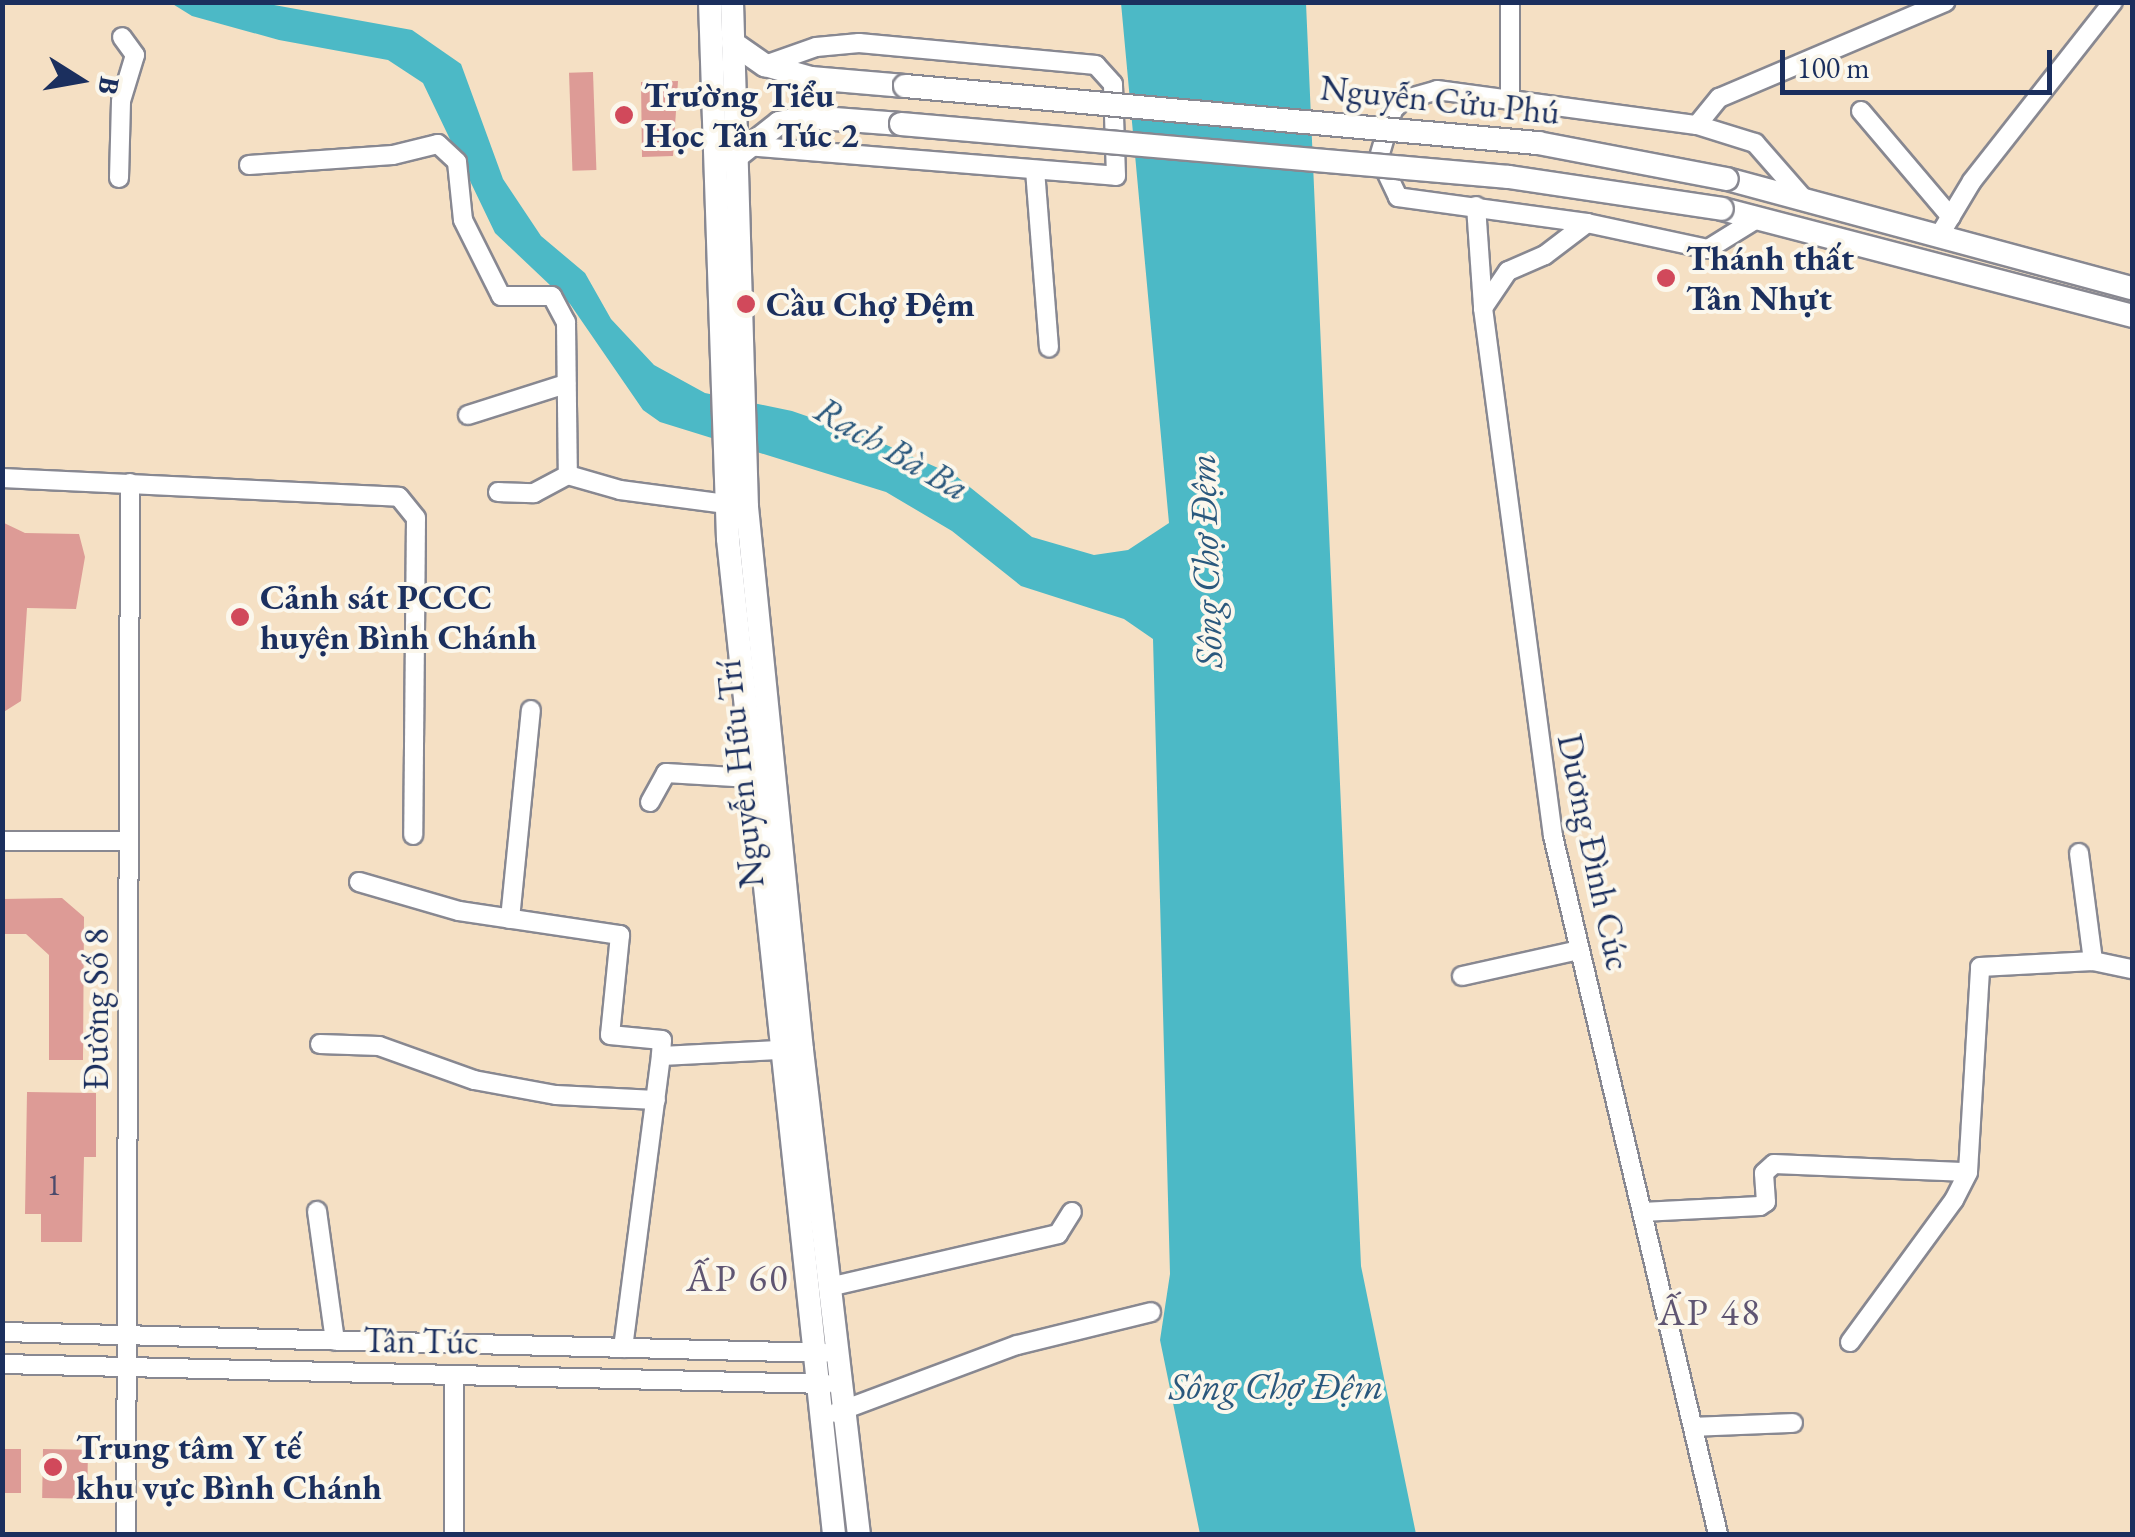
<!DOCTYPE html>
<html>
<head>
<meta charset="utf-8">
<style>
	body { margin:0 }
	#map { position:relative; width:2135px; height:1537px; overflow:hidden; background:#f5e0c4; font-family:"EB Garamond",serif }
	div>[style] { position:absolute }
	.water>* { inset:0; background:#4cb9c6 }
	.building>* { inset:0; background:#dd9b96; transform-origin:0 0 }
	.roads { filter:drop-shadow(2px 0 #888891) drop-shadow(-2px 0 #888891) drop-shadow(0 2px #888891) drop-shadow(0 -2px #888891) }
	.minor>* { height:18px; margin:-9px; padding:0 9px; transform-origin:9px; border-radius:9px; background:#fff }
	.major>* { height:22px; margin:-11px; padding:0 11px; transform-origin:11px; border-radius:11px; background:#fff }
	.bridges { filter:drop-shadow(2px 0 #888891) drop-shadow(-2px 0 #888891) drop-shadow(0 2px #888891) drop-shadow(0 -2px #888891) }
	.major-bridge>* { height:22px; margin:-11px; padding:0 11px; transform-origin:11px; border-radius:11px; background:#fff }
	.dots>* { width:28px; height:28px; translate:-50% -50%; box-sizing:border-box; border:5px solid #fbf7ec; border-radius:50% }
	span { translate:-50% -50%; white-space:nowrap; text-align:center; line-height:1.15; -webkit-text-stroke:8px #fbf7ec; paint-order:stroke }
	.number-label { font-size:30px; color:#4c4a6c }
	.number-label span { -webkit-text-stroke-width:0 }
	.poi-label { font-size:35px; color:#1b2f5e; font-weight:700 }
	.left { translate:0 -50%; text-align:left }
	.street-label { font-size:35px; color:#1b2f5e }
	.water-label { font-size:38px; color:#2a587d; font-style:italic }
	.neighbourhood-label { font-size:38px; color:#5f5572; letter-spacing:2.5px }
	.frame { position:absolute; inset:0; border:5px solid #1b2f5e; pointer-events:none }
	.north { position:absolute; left:30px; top:30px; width:100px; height:100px; -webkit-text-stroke:8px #fbf7ec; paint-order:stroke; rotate:101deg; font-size:28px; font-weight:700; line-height:40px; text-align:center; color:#1b2f5e }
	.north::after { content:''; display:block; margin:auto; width:35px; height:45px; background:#1b2f5e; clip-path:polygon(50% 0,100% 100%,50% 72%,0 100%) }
	.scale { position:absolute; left:1780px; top:50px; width:272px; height:45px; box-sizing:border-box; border:5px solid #1b2f5e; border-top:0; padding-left:12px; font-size:30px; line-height:35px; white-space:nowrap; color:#1b2f5e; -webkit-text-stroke:8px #fbf7ec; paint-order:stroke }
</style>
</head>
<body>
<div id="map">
	<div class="water">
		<div style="clip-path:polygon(171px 3px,263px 3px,412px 30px,461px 64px,503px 179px,541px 236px,585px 273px,611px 319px,654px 365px,705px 393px,792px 411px,873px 439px,956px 476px,1032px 537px,1094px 555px,1128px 550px,1169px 523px,1121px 3px,1306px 3px,1361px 1266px,1416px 1534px,1200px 1534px,1160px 1340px,1170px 1274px,1153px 639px,1124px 619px,1021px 586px,952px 531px,886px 492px,660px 422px,643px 410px,570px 304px,495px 233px,423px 83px,388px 60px,279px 40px,192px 16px)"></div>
	</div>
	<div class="building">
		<div style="left:593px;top:72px;width:98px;height:24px;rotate:88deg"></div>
		<div style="clip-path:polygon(678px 81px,673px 156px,642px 157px,641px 82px)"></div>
		<div style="clip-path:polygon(2px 522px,25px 533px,79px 534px,85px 557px,76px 609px,27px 608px,21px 701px,2px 713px)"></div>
		<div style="clip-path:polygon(62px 898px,84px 917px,83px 1060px,49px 1060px,49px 955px,26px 934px,2px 934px,2px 899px)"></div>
		<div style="clip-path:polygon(27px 1092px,96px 1093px,96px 1157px,84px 1157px,82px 1242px,41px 1242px,41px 1214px,25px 1214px)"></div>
		<div style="left:2px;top:1449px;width:19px;height:44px"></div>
		<div style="left:43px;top:1449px;width:45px;height:49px;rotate:1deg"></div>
	</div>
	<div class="roads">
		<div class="minor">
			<div style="left:1510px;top:98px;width:96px;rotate:-90deg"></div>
			<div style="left:1861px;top:111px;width:139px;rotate:49.7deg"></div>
			<div style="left:1697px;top:125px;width:35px;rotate:-51deg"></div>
			<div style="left:1719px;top:98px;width:246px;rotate:-23deg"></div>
			<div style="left:746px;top:146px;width:371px;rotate:4.6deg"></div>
			<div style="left:1116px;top:176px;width:92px;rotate:-91.9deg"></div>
			<div style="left:1113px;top:84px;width:25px;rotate:-132deg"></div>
			<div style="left:1096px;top:65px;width:238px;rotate:-174.7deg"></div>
			<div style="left:859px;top:43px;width:43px;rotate:174.7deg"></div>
			<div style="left:816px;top:47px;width:54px;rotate:160.6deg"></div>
			<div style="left:249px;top:165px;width:144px;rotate:-4deg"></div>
			<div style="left:393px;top:155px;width:46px;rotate:-13.7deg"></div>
			<div style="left:438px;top:144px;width:26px;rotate:43deg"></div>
			<div style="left:457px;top:162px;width:58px;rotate:84.1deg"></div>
			<div style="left:463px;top:220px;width:85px;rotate:63.4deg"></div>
			<div style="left:501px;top:296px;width:51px"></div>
			<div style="left:552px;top:296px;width:30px;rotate:62deg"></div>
			<div style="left:566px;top:322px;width:153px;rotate:89.3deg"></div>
			<div style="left:1035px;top:170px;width:178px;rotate:85.5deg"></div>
			<div style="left:119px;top:178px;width:77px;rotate:-88.5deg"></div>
			<div style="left:121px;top:101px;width:48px;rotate:-73.1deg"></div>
			<div style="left:135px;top:55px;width:22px;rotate:-126deg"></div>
			<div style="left:1476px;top:206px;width:101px;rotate:86deg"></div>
			<div style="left:1758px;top:218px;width:59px;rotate:148.2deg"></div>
			<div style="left:1708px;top:249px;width:124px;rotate:-167.9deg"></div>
			<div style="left:1587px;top:223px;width:191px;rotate:-172.2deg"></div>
			<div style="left:1398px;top:197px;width:44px;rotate:-115.4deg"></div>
			<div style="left:1379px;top:157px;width:49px;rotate:-73.4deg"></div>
			<div style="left:1393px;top:110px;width:14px;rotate:-45deg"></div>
			<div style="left:1403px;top:100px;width:35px;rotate:-16deg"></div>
			<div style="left:1437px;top:90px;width:262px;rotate:7.7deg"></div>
			<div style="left:1697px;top:125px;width:61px;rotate:17.2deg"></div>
			<div style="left:1755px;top:143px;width:74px;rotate:48.8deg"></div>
			<div style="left:1587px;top:223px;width:53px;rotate:142.7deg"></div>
			<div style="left:1545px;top:255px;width:40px;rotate:156.6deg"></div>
			<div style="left:1508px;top:271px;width:45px;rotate:124deg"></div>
			<div style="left:1483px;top:308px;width:533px;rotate:82.45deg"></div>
			<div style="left:1553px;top:836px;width:717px;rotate:76.7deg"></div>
			<div style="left:1939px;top:236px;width:64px;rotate:-59deg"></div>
			<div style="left:1972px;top:181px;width:228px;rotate:-51.8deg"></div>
			<div style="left:468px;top:415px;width:103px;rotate:-17.6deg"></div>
			<div style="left:2px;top:478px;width:397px;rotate:2.7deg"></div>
			<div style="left:399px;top:497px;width:27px;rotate:51deg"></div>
			<div style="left:416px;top:518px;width:317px;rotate:90.5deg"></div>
			<div style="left:498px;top:492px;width:36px;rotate:2deg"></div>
			<div style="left:534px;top:493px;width:38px;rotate:-28deg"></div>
			<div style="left:568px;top:475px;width:54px;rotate:16.1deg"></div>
			<div style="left:620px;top:490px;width:107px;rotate:7.5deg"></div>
			<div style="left:650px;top:802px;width:33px;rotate:-61deg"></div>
			<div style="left:666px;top:773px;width:85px;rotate:3.4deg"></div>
			<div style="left:2px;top:841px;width:127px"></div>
			<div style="left:2079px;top:853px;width:109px;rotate:82.6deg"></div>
			<div style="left:359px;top:882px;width:104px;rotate:16.2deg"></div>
			<div style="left:459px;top:911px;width:163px;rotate:8.5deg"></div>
			<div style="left:620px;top:935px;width:100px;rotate:95.7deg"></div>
			<div style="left:610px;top:1035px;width:52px;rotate:5.5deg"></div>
			<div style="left:662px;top:1040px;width:16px;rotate:94deg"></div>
			<div style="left:510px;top:919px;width:210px;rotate:-84.3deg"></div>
			<div style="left:1462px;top:976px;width:120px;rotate:-12.5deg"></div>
			<div style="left:320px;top:1044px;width:59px;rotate:1.9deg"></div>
			<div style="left:379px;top:1046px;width:101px;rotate:19.7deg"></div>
			<div style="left:474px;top:1080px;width:83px;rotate:10.4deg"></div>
			<div style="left:556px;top:1095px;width:100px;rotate:2.9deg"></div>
			<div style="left:317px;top:1211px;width:131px;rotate:82.1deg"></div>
			<div style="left:1642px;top:1212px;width:118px;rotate:-2.9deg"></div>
			<div style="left:1760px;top:1206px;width:7px;rotate:-34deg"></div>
			<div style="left:1766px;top:1202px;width:29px;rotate:-94deg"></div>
			<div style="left:1764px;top:1173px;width:13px;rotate:-42deg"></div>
			<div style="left:1774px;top:1164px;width:194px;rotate:2.4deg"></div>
			<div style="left:829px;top:1287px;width:235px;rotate:-13deg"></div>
			<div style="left:1058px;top:1234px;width:26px;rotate:-58deg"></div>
			<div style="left:2px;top:1332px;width:823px;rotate:1.46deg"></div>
			<div style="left:1850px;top:1342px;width:176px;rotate:-53.8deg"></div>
			<div style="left:1954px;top:1200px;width:31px;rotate:-63deg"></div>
			<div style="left:1968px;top:1172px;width:205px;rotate:-86.6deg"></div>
			<div style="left:1980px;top:967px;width:113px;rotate:-3deg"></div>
			<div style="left:2093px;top:961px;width:40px;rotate:12deg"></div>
			<div style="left:623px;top:1348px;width:294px;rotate:-82.6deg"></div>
			<div style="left:661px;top:1056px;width:118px;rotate:-2.9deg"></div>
			<div style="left:2px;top:1364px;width:825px;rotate:1.39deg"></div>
			<div style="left:835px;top:1413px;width:194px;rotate:-20.5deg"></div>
			<div style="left:1017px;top:1345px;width:138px;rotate:-13.8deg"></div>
			<div style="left:1693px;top:1427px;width:100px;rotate:-2.3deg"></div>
			<div style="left:126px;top:1534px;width:1051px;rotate:-89.78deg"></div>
			<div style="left:454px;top:1534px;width:159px;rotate:-90deg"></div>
		</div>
		<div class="major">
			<div style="left:710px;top:2px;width:537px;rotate:88.08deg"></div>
			<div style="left:728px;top:539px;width:1001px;rotate:83.92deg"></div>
			<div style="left:732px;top:2px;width:505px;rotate:88.3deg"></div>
			<div style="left:747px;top:507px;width:546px;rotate:84.22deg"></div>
			<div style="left:802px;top:1050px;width:487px;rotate:83.3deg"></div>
			<div style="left:733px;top:43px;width:39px;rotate:35deg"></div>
			<div style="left:765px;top:65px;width:48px;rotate:15.8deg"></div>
			<div style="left:811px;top:78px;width:94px;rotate:4.9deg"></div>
			<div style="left:736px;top:157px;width:55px;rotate:-38.3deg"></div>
			<div style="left:779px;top:123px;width:30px;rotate:-12deg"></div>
			<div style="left:808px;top:117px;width:93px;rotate:4.3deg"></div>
			<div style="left:1727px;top:179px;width:419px;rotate:15.1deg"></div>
			<div style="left:1722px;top:209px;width:424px;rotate:14.6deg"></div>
		</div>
	</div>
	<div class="bridges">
		<div class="major-bridge">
			<div style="left:905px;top:86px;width:636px;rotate:5.15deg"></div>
			<div style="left:1538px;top:143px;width:192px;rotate:10.8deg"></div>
			<div style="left:901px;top:124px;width:610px;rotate:4.98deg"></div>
			<div style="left:1509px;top:177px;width:215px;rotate:8.5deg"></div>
		</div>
	</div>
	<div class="dots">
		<div style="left:624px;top:115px;background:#d1495b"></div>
		<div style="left:1666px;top:278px;background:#d1495b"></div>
		<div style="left:746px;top:304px;background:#d1495b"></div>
		<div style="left:240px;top:617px;background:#d1495b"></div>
		<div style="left:53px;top:1467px;background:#d1495b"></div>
	</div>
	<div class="number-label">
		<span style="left:54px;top:1185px">1</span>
	</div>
	<div class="poi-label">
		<span class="left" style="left:644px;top:115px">Trường Tiểu<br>Học Tân Túc 2</span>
		<span class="left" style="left:1686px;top:278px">Thánh thất<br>Tân Nhựt</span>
		<span class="left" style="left:766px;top:304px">Cầu Chợ Đệm</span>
		<span class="left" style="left:260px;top:617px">Cảnh sát PCCC<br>huyện Bình Chánh</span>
		<span class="left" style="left:76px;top:1467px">Trung tâm Y tế<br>khu vực Bình Chánh</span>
	</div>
	<div class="street-label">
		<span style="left:1440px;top:100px;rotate:6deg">Nguyễn Cửu Phú</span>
		<span style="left:740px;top:774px;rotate:-96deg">Nguyễn Hữu Trí</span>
		<span style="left:1594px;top:852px;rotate:78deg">Dương Đình Cúc</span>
		<span style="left:96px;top:1009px;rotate:-90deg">Đường Số 8</span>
		<span style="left:421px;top:1341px;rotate:1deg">Tân Túc</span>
	</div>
	<div class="water-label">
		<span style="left:892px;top:448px;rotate:30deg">Rạch Bà Ba</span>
		<span style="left:1205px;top:561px;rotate:-92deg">Sông Chợ Đệm</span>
		<span style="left:1276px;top:1386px">Sông Chợ Đệm</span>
	</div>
	<div class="neighbourhood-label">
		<span style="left:738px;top:1278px">ẤP 60</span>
		<span style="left:1710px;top:1312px">ẤP 48</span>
	</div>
	<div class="frame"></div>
	<div class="north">B</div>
	<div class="scale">100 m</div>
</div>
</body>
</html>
